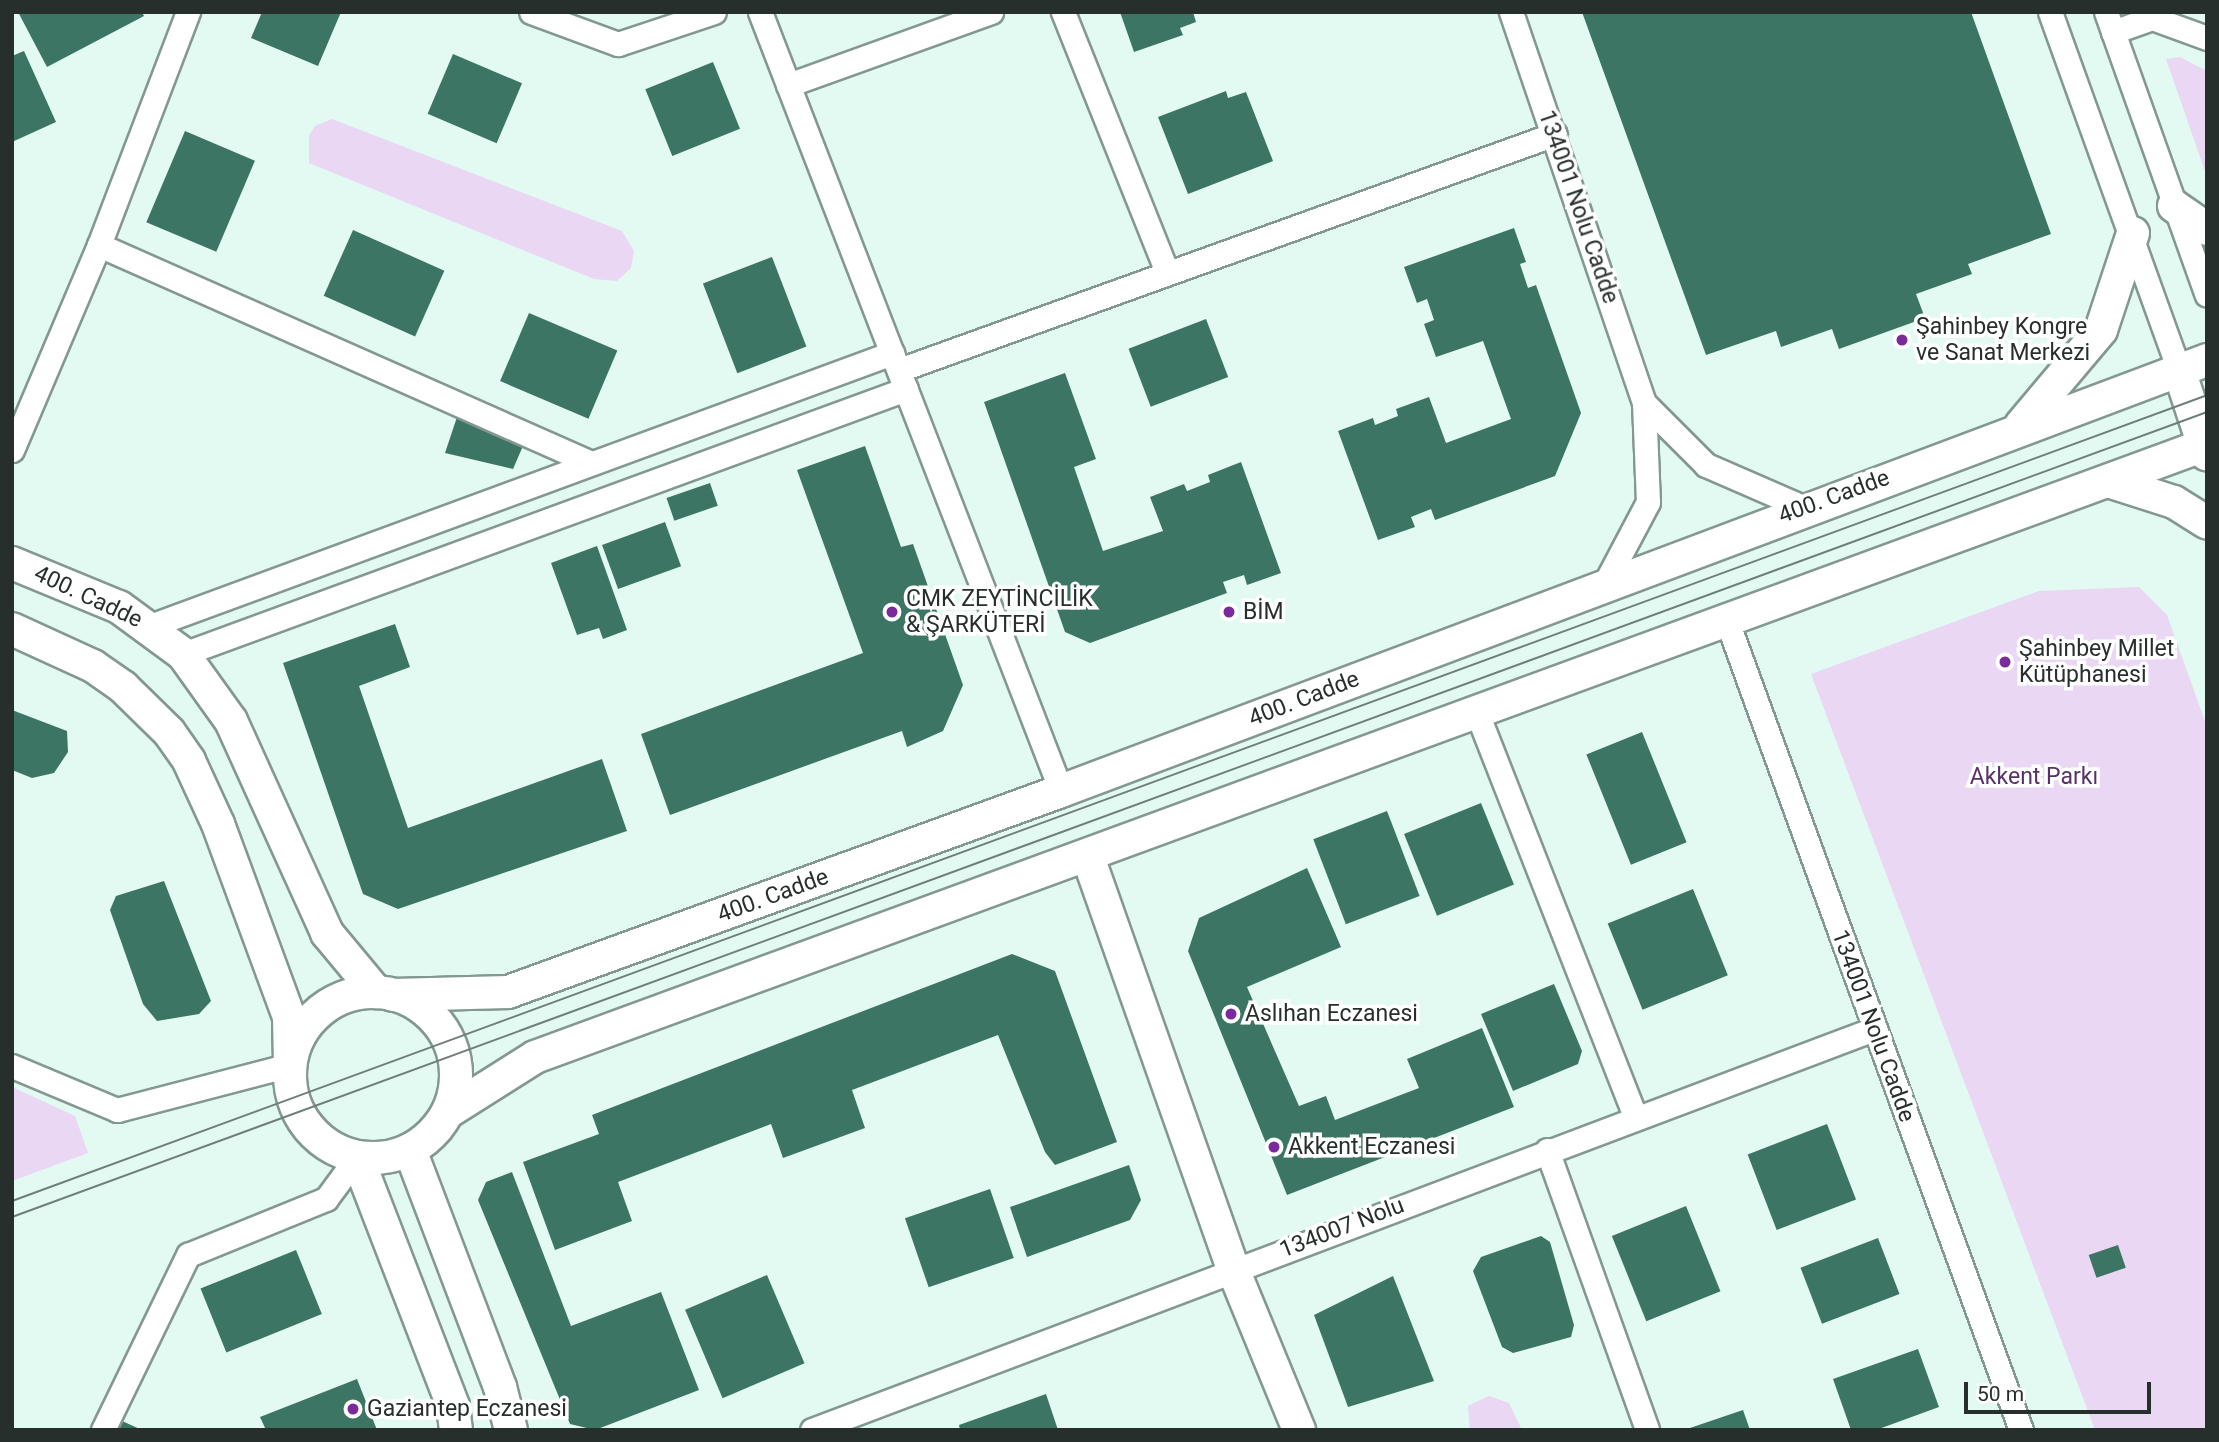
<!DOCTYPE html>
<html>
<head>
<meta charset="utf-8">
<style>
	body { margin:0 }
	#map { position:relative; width:2219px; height:1442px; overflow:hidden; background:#e3faf2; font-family:Roboto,sans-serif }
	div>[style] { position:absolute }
	.green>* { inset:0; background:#e9d7f3 }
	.building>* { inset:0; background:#3d7564; transform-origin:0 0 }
	.roads { filter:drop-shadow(2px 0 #839891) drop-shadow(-2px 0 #839891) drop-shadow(0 2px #839891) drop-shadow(0 -2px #839891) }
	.street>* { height:23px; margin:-11.5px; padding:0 11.5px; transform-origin:11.5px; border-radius:11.5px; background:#fff }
	.secondary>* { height:32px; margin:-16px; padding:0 16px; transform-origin:16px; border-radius:16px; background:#fff }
	.secondary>.ring { margin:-16px; padding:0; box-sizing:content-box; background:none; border:32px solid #fff; border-radius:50% }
	.tram>* { height:2px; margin:-1px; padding:0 1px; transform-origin:1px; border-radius:1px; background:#707e79 }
	.dots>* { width:19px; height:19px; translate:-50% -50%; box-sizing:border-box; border:4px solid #fff; border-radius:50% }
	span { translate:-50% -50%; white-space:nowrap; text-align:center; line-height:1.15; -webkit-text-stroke:7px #fff; paint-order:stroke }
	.street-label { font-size:23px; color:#272f2c }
	.poi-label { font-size:23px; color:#272f2c }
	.left { translate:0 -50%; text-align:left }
	.park-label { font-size:23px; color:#563267 }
	.frame { position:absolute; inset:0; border:14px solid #272f2c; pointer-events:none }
	.scale { position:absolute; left:1964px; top:1382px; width:187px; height:32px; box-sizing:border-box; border:4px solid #272f2c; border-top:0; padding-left:9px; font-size:21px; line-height:24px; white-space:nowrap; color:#272f2c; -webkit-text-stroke:5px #fff; paint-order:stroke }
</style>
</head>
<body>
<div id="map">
	<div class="green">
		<div style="clip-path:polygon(2180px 57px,2207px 71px,2207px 177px,2166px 59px)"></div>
		<div style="clip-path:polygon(332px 119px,622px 231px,634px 251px,631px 268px,617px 281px,594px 279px,309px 163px,309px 135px,315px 126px)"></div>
		<div style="clip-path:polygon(2139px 587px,2167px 615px,2207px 727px,2207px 1430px,2095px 1430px,1811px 674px,2039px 591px)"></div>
		<div style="clip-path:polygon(12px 1087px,75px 1116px,88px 1153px,12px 1181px)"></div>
		<div style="clip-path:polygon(1489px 1396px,1509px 1403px,1522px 1430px,1470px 1430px,1468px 1406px)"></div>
	</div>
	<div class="building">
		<div style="clip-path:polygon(18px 12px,142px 12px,144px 16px,47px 67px)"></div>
		<div style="clip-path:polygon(262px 12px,341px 12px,318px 66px,251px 38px)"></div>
		<div style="clip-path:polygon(1120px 12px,1193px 12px,1196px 22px,1180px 28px,1183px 35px,1134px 52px)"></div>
		<div style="clip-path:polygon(1582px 12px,1971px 12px,2051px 234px,1968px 264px,1972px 274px,1916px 294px,1925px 318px,1839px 349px,1832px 329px,1781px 347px,1776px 331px,1706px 355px)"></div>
		<div style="clip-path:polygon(24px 51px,56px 122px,12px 142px,12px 56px)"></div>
		<div style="left:453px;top:54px;width:75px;height:65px;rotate:23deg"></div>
		<div style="left:713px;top:62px;width:72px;height:73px;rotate:68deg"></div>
		<div style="clip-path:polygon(1226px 91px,1228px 98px,1246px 92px,1273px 161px,1188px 194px,1158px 117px)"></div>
		<div style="left:185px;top:131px;width:76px;height:99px;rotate:23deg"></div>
		<div style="clip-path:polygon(1514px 228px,1526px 262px,1520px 264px,1528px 288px,1536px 285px,1581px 413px,1555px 476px,1435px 520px,1431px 509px,1411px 517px,1415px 527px,1378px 540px,1338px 431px,1373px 418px,1375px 425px,1398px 416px,1396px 409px,1429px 397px,1446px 443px,1511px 419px,1483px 341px,1436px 357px,1424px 324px,1434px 320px,1427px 299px,1417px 303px,1404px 267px)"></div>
		<div style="left:353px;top:230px;width:100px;height:72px;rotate:24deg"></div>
		<div style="left:772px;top:257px;width:96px;height:74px;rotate:69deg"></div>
		<div style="left:529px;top:313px;width:96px;height:74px;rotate:23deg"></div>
		<div style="left:1206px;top:319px;width:62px;height:83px;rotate:69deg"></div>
		<div style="clip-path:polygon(1065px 373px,1096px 459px,1074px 467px,1103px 551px,1163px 531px,1150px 497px,1184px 484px,1187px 491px,1210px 482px,1208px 475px,1241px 462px,1281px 573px,1247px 585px,1244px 575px,1223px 582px,1227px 593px,1090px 643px,1065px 632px,984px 402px)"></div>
		<div style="clip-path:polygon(459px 411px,523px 446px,513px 469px,445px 453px)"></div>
		<div style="clip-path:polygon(865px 446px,901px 547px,913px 544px,963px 685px,943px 731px,907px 747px,902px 731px,670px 815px,641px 734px,863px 653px,797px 470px)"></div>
		<div style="left:710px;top:483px;width:24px;height:46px;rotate:71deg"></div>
		<div style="left:665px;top:522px;width:47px;height:67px;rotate:70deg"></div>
		<div style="clip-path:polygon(597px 546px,627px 630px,603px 639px,599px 628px,577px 635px,551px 563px)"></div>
		<div style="clip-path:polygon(395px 624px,410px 667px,359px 686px,408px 828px,602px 759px,627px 831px,398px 909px,363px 894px,283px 663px)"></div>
		<div style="clip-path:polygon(12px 710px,67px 731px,68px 752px,54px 773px,32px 778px,12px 770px)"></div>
		<div style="left:1642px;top:732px;width:119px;height:60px;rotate:68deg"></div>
		<div style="left:1481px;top:803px;width:88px;height:83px;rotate:68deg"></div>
		<div style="left:1387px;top:811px;width:91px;height:79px;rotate:69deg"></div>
		<div style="clip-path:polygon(1307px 868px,1341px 947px,1247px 987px,1299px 1106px,1326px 1096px,1335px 1120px,1419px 1088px,1407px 1059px,1482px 1028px,1514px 1107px,1287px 1195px,1188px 951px,1199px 918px)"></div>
		<div style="clip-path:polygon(164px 881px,211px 1001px,199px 1014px,157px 1021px,143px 1004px,110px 910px,116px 896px)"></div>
		<div style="left:1693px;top:889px;width:93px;height:92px;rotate:68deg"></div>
		<div style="clip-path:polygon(1012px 954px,1055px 971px,1117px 1142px,1055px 1165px,1045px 1152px,998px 1035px,852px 1090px,865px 1128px,783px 1158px,771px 1124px,618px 1182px,632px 1221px,555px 1250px,523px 1162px,599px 1134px,592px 1115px)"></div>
		<div style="clip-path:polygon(1554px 984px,1582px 1051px,1578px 1064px,1513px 1091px,1481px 1014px)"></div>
		<div style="left:1827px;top:1124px;width:81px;height:85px;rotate:69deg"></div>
		<div style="clip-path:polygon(1129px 1165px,1141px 1200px,1130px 1220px,1027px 1257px,1010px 1207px)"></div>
		<div style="clip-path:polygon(512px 1172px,571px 1326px,661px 1292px,699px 1390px,595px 1430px,570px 1424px,478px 1200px,486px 1182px)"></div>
		<div style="left:990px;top:1189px;width:73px;height:90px;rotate:71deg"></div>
		<div style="left:1686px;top:1206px;width:92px;height:80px;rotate:68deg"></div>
		<div style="clip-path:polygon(1541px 1236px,1550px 1242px,1574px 1325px,1571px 1337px,1513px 1353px,1502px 1347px,1473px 1271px,1481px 1257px)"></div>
		<div style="left:1878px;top:1238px;width:60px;height:83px;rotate:69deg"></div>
		<div style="left:2118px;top:1245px;width:24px;height:31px;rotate:71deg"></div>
		<div style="left:296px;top:1250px;width:69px;height:103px;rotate:68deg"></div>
		<div style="left:767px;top:1275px;width:96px;height:89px;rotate:67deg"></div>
		<div style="clip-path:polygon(1393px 1276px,1434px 1381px,1348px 1407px,1314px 1315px)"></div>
		<div style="clip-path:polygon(1918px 1349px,1939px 1407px,1876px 1430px,1851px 1430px,1833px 1379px)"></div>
		<div style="clip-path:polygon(357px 1379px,377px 1430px,266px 1430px,260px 1417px)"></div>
		<div style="clip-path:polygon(1046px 1394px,1058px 1430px,960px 1430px,959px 1425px)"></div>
		<div style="clip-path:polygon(1743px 1410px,1750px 1430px,1687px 1430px,1687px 1429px)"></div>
		<div style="clip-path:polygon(111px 1416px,142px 1430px,105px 1430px)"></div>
	</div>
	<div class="roads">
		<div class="street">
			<div style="left:531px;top:12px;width:93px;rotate:20.2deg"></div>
			<div style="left:618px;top:44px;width:101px;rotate:-18.4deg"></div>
			<div style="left:760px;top:12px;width:835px;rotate:68.87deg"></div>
			<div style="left:1063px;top:12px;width:280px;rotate:68.2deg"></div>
			<div style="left:1511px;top:12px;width:413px;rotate:71.2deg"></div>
			<div style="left:1644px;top:403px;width:99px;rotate:87.7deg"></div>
			<div style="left:1648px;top:502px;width:94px;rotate:117.9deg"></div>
			<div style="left:2050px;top:12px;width:381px;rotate:70.2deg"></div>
			<div style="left:2106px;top:12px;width:300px;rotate:70.4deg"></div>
			<div style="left:2113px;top:32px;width:41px;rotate:-19.7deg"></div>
			<div style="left:2152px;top:18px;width:59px;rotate:20deg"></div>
			<div style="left:788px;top:85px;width:216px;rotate:-19.8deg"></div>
			<div style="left:99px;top:245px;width:536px;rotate:23.89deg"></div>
			<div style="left:899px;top:370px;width:697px;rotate:-19.79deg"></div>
			<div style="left:1644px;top:403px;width:88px;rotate:45deg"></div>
			<div style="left:1706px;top:465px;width:108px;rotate:23.5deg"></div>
			<div style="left:12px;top:450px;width:223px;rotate:-67deg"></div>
			<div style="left:99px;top:245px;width:249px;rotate:-69.1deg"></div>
			<div style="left:1727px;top:621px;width:861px;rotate:70.03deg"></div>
			<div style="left:150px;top:626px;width:791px;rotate:-20.2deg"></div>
			<div style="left:183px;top:654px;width:770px;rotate:-20.13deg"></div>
			<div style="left:1477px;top:713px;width:434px;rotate:68.6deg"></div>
			<div style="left:12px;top:1066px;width:114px;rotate:22.7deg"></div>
			<div style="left:117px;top:1110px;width:179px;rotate:-14.6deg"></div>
			<div style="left:1547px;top:1150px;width:297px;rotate:70.3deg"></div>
			<div style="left:103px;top:1430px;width:195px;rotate:-64.1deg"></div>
			<div style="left:188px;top:1255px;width:149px;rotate:-22.1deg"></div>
			<div style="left:326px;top:1199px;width:52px;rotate:-53.6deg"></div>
			<div style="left:812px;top:1430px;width:1135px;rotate:-20.69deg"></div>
		</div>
		<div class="secondary">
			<div style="left:2174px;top:206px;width:40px;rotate:34.9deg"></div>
			<div style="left:2179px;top:370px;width:89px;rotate:71.8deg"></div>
			<div style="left:2021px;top:425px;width:124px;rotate:-49.9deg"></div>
			<div style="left:2101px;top:330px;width:102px;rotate:-71.7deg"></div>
			<div style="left:2108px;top:481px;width:69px;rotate:17.7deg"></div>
			<div style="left:2174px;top:502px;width:39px;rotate:32deg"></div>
			<div style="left:12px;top:563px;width:116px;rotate:22.4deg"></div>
			<div style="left:119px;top:607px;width:79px;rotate:36.3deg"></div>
			<div style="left:183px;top:654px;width:82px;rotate:54.4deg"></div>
			<div style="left:231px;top:721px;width:233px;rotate:65.6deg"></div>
			<div style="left:327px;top:933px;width:77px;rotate:50.3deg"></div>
			<div style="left:12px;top:629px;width:89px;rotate:24.6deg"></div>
			<div style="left:93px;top:666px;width:37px;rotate:35deg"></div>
			<div style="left:123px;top:687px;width:64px;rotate:44.4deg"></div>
			<div style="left:169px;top:732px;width:35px;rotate:55deg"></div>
			<div style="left:189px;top:761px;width:69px;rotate:65.3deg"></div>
			<div style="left:218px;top:824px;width:206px;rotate:69.8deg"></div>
			<div style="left:289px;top:1017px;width:48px;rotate:88.8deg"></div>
			<div style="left:1088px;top:857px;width:437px;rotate:70.6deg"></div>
			<div style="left:1233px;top:1269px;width:174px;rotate:67.7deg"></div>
			<div class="ring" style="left:290px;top:992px;width:134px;height:134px"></div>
			<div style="left:393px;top:995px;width:115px;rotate:-1.5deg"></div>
			<div style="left:508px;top:992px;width:588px;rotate:-19.97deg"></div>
			<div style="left:1061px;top:791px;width:1224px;rotate:-20.61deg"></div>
			<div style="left:448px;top:1112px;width:103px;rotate:-32.3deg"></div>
			<div style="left:535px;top:1057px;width:1781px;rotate:-20.13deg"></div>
			<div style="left:410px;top:1150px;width:254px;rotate:69.2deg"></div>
			<div style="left:500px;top:1387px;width:44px;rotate:75.7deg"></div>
			<div style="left:357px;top:1157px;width:267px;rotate:68.9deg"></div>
			<div style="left:453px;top:1406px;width:24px;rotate:83deg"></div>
		</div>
	</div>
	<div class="tram">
		<div style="left:12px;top:1201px;width:2338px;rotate:-20.16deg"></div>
		<div style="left:12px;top:1217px;width:2338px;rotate:-20.14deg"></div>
	</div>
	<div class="dots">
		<div style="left:1902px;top:340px;background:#7a2a9a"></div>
		<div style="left:892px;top:612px;background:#7a2a9a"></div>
		<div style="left:1229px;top:612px;background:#7a2a9a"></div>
		<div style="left:2005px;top:662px;background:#7a2a9a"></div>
		<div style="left:1231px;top:1014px;background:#7a2a9a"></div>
		<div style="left:1274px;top:1147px;background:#7a2a9a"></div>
		<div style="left:353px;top:1409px;background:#7a2a9a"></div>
	</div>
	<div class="street-label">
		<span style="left:1578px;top:207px;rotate:71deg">134001 Nolu Cadde</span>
		<span style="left:1834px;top:497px;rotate:-20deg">400. Cadde</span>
		<span style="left:88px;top:597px;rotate:25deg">400. Cadde</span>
		<span style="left:1304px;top:699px;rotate:-21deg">400. Cadde</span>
		<span style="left:773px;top:896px;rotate:-20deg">400. Cadde</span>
		<span style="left:1873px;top:1026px;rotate:70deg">134001 Nolu Cadde</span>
		<span style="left:1342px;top:1228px;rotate:-21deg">134007 Nolu</span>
	</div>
	<div class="poi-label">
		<span class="left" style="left:1916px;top:340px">Şahinbey Kongre<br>ve Sanat Merkezi</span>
		<span class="left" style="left:906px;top:612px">CMK ZEYTİNCİLİK<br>&amp; ŞARKÜTERİ</span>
		<span class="left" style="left:1243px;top:612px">BİM</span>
		<span class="left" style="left:2019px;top:662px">Şahinbey Millet<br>Kütüphanesi</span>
		<span class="left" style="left:1245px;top:1014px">Aslıhan Eczanesi</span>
		<span class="left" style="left:1288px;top:1147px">Akkent Eczanesi</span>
		<span class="left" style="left:367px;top:1409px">Gaziantep Eczanesi</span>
	</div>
	<div class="park-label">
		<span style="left:2034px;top:777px">Akkent Parkı</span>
	</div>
	<div class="frame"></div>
	<div class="scale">50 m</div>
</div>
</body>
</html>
